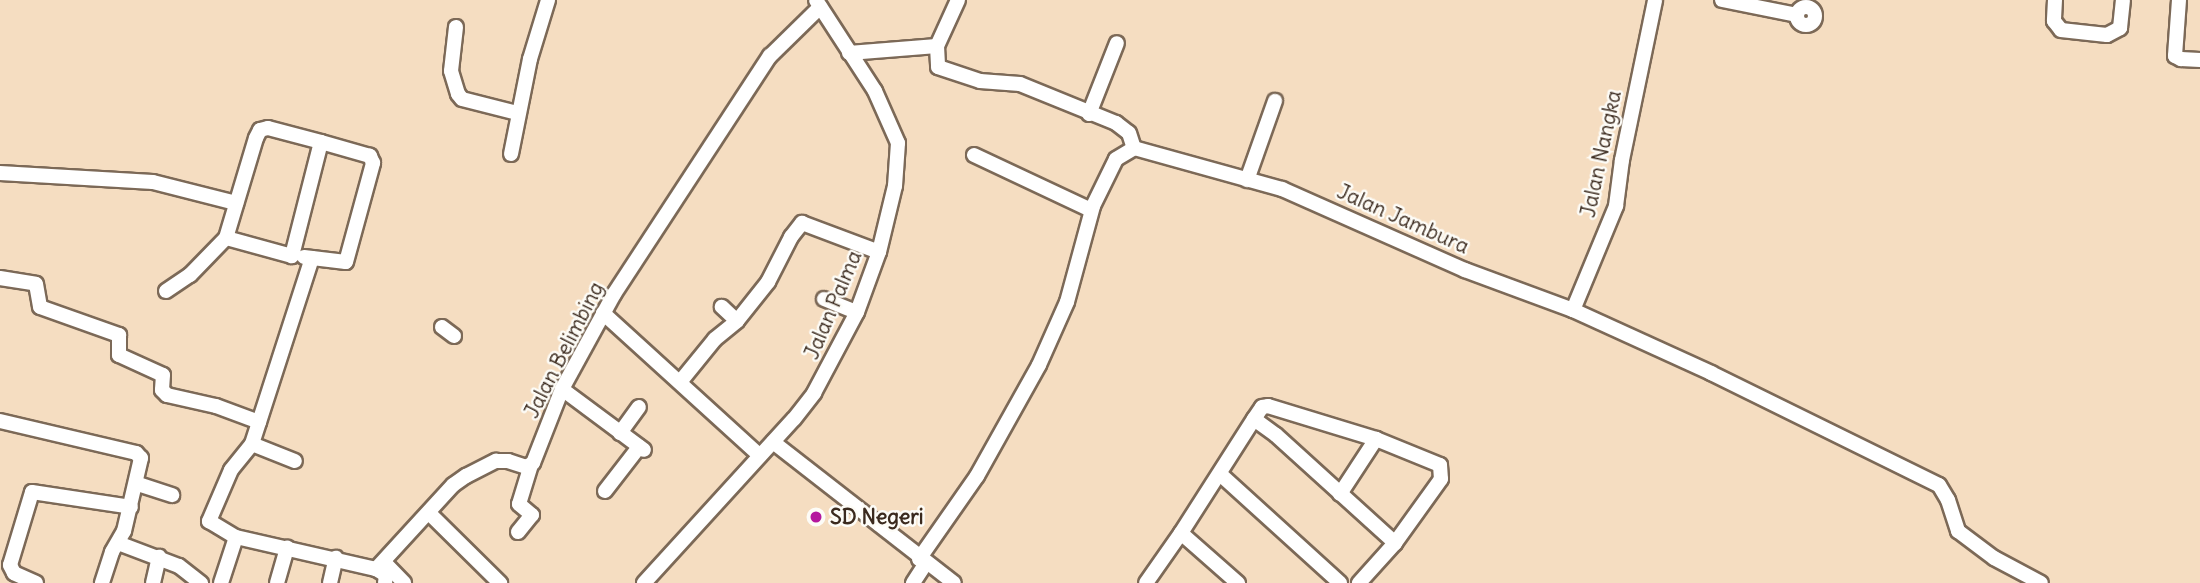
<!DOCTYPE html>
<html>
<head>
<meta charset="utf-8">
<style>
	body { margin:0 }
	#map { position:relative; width:2200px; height:583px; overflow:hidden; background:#f5ddc1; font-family:Delius,sans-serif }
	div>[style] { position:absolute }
	.roads { filter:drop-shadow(2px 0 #7c6957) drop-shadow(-2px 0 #7c6957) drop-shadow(0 2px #7c6957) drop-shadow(0 -2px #7c6957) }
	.street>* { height:14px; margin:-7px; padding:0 7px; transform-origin:7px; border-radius:7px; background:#fff }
	.street>.ring { margin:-7px; padding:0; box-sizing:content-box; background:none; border:14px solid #fff; border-radius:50% }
	.dots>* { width:19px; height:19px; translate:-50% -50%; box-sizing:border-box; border:4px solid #fdfcf7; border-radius:50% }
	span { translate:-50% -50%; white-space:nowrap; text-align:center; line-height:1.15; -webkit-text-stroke:5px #fdfcf7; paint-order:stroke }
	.street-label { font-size:21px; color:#3b2a1e }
	.poi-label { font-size:21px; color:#3b2a1e; font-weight:700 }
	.left { translate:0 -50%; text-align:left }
</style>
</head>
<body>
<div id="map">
	<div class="roads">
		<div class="street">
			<div style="left:958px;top:0;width:51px;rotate:114.5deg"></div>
			<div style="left:937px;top:46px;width:21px;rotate:87deg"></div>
			<div style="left:938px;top:67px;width:44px;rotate:18.4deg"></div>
			<div style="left:980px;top:81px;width:40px;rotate:4.3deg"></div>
			<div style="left:1020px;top:84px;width:104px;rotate:22.1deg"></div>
			<div style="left:1116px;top:123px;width:16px;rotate:38deg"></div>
			<div style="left:1129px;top:133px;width:16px;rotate:72deg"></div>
			<div style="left:1722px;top:0;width:76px;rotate:11.3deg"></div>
			<div style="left:2055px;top:0;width:21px;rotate:93deg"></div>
			<div style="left:2054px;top:21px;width:11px;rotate:52deg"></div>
			<div style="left:2061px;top:30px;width:46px;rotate:6.2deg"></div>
			<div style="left:2107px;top:35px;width:15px;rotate:-28deg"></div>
			<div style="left:2120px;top:28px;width:28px;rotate:-84deg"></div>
			<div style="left:2179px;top:0;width:56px;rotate:94.1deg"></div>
			<div style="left:2175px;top:56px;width:7px;rotate:27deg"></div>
			<div style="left:2181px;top:59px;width:19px;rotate:3deg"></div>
			<div class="ring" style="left:1797px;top:7px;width:4px;height:4px"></div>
			<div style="left:456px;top:27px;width:44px;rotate:96.5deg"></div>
			<div style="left:451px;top:71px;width:24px;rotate:73deg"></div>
			<div style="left:458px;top:94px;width:6px;rotate:51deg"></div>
			<div style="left:462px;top:99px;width:57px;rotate:14.3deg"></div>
			<div style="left:849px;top:53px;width:88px;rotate:-4.5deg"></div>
			<div style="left:1089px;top:114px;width:76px;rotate:-68.5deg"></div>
			<div style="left:268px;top:128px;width:55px;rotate:14.8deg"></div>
			<div style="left:321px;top:142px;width:118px;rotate:104.3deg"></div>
			<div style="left:292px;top:256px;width:68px;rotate:-164.7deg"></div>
			<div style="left:226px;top:238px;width:104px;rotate:-73.3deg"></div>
			<div style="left:256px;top:138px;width:9px;rotate:-63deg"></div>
			<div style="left:260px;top:130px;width:8px;rotate:-14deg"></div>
			<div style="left:511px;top:154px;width:97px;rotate:-78.7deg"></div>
			<div style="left:530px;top:59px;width:62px;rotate:-73deg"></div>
			<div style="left:974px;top:155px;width:129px;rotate:25.2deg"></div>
			<div style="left:0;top:173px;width:153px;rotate:3.4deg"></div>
			<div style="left:153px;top:182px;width:86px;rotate:14.2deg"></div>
			<div style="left:1247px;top:180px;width:84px;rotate:-70.5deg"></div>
			<div style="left:304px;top:257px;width:42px;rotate:6.8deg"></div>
			<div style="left:346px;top:262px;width:103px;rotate:-74.7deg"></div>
			<div style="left:373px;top:163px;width:8px;rotate:-113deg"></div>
			<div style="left:370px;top:156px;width:51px;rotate:-164.1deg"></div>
			<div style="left:312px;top:258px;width:195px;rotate:107.9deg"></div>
			<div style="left:252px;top:444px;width:33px;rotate:129deg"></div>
			<div style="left:231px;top:470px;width:56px;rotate:113.3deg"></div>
			<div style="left:209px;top:521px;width:31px;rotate:31deg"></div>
			<div style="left:236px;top:537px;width:144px;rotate:12.9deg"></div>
			<div style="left:376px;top:569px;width:12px;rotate:31deg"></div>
			<div style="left:386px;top:575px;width:8px;rotate:97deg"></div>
			<div style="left:0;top:278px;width:36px;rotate:9deg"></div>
			<div style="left:36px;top:284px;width:23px;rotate:80deg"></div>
			<div style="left:40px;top:307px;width:84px;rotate:19.5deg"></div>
			<div style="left:119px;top:335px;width:20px;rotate:90deg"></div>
			<div style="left:119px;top:355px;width:48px;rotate:24.4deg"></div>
			<div style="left:163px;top:375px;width:15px;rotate:94deg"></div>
			<div style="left:162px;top:390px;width:7px;rotate:45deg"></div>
			<div style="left:167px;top:395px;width:50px;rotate:12.7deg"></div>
			<div style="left:216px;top:406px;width:46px;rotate:20.4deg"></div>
			<div style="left:166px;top:291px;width:29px;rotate:-34deg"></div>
			<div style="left:190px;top:275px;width:52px;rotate:-45.8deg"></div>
			<div style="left:824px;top:299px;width:35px;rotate:22deg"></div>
			<div style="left:1573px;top:310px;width:113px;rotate:-67.5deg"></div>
			<div style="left:1616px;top:206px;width:46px;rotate:-82.6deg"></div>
			<div style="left:1622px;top:160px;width:163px;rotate:-78.3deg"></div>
			<div style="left:603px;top:313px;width:212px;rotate:42.3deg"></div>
			<div style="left:737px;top:321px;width:50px;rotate:-51.5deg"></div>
			<div style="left:768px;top:282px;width:51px;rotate:-62.9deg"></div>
			<div style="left:791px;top:237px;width:18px;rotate:-52deg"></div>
			<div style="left:802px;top:223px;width:82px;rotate:20.6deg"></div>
			<div style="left:442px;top:327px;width:15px;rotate:37deg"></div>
			<div style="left:680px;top:382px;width:55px;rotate:-50.9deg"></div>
			<div style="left:715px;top:339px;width:28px;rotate:-39deg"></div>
			<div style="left:737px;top:321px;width:21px;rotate:-137deg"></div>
			<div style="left:562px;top:389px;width:102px;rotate:36.6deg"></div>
			<div style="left:1254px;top:419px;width:14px;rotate:-56deg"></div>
			<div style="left:1262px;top:407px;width:6px;rotate:-9deg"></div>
			<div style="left:1268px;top:406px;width:113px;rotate:17deg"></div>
			<div style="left:1376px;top:439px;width:69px;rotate:22.1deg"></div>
			<div style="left:1440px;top:465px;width:14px;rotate:86deg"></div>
			<div style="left:1441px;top:479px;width:79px;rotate:125.7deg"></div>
			<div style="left:0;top:421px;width:140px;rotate:13.2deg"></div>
			<div style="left:136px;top:453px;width:7px;rotate:45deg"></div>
			<div style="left:141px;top:458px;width:75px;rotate:103.1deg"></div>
			<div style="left:124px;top:531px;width:24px;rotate:120deg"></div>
			<div style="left:112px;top:552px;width:33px;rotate:108deg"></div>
			<div style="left:620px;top:433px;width:32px;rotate:-54deg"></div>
			<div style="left:773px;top:442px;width:229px;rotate:37.9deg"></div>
			<div style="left:252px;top:444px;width:46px;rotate:21.6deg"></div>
			<div style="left:1220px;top:474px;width:162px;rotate:42.2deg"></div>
			<div style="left:138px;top:484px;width:36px;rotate:18deg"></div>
			<div style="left:605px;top:491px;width:56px;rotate:-52.3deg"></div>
			<div style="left:1340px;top:494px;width:66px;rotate:-56.8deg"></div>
			<div style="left:429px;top:513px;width:100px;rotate:44.6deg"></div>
			<div style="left:518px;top:532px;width:22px;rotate:-51deg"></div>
			<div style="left:532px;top:515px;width:17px;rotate:-140deg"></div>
			<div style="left:519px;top:504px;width:39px;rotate:-73deg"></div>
			<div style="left:1181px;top:533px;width:76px;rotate:41.3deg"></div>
			<div style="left:118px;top:543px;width:65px;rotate:20.7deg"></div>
			<div style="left:179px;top:566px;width:28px;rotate:38deg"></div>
			<div style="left:919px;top:559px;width:101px;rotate:-55.1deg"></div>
			<div style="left:977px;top:476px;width:127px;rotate:-60.8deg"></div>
			<div style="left:1039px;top:365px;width:69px;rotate:-66deg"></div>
			<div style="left:1067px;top:302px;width:99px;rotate:-74.8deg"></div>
			<div style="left:1093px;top:206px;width:52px;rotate:-63.9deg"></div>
			<div style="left:1116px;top:159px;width:21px;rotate:-31deg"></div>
			<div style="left:1134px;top:148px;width:154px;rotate:15.5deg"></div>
			<div style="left:1282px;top:189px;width:200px;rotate:23.9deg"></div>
			<div style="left:1465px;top:270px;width:115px;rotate:20.3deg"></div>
			<div style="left:1573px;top:310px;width:152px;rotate:24.5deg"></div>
			<div style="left:1711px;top:373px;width:254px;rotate:26.2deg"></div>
			<div style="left:1939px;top:485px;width:17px;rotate:59deg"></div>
			<div style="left:1948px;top:500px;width:33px;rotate:72deg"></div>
			<div style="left:1958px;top:531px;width:45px;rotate:36.9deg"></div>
			<div style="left:1994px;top:558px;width:53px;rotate:28deg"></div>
			<div style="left:384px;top:562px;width:29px;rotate:46deg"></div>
			<div style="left:376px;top:569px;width:114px;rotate:-47.5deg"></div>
			<div style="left:453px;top:485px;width:16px;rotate:-35deg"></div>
			<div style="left:466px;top:476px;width:34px;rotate:-27deg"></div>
			<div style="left:496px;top:461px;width:12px"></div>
			<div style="left:508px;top:461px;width:19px;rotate:18deg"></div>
			<div style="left:526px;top:467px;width:8px;rotate:-30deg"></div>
			<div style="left:533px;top:463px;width:79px;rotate:-68.6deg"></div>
			<div style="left:562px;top:389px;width:108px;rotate:-61.3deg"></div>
			<div style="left:614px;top:294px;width:285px;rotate:-56.8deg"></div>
			<div style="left:770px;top:56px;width:70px;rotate:-44.4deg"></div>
			<div style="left:36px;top:583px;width:24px;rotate:-156deg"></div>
			<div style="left:14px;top:573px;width:9px;rotate:-117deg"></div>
			<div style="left:10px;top:565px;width:76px;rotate:-73.2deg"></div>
			<div style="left:32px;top:492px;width:100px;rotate:8.6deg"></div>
			<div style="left:153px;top:583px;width:27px;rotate:-77deg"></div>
			<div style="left:221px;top:583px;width:48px;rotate:-71.9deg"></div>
			<div style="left:277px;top:583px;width:37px;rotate:-74deg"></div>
			<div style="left:330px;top:583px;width:26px;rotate:-77deg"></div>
			<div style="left:644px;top:583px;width:222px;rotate:-47.6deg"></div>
			<div style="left:794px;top:419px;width:33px;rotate:-52deg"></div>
			<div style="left:814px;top:393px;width:92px;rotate:-62deg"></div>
			<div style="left:857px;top:312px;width:64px;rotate:-69.9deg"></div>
			<div style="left:879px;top:252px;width:68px;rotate:-76.4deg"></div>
			<div style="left:895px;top:186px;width:43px;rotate:-86deg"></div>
			<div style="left:898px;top:143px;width:57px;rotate:-113.9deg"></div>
			<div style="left:875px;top:91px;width:108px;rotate:-123deg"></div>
			<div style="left:913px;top:583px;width:24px;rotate:-57deg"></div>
			<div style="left:1146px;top:583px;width:61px;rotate:-55deg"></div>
			<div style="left:1181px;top:533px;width:135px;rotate:-57.4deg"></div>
			<div style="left:1254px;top:419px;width:27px;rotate:36deg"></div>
			<div style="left:1276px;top:435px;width:161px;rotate:42.2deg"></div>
			<div style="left:1395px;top:543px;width:54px;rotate:132deg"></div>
		</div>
	</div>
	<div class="dots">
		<div style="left:816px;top:517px;background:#b5179e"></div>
	</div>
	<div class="street-label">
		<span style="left:1601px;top:154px;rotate:-78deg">Jalan Nangka</span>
		<span style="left:1403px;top:219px;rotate:24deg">Jalan Jambura</span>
		<span style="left:833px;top:305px;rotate:-67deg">Jalan Palma</span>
		<span style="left:564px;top:350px;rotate:-63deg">Jalan Belimbing</span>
	</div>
	<div class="poi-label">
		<span class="left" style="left:830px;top:517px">SD Negeri</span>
	</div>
</div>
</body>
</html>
